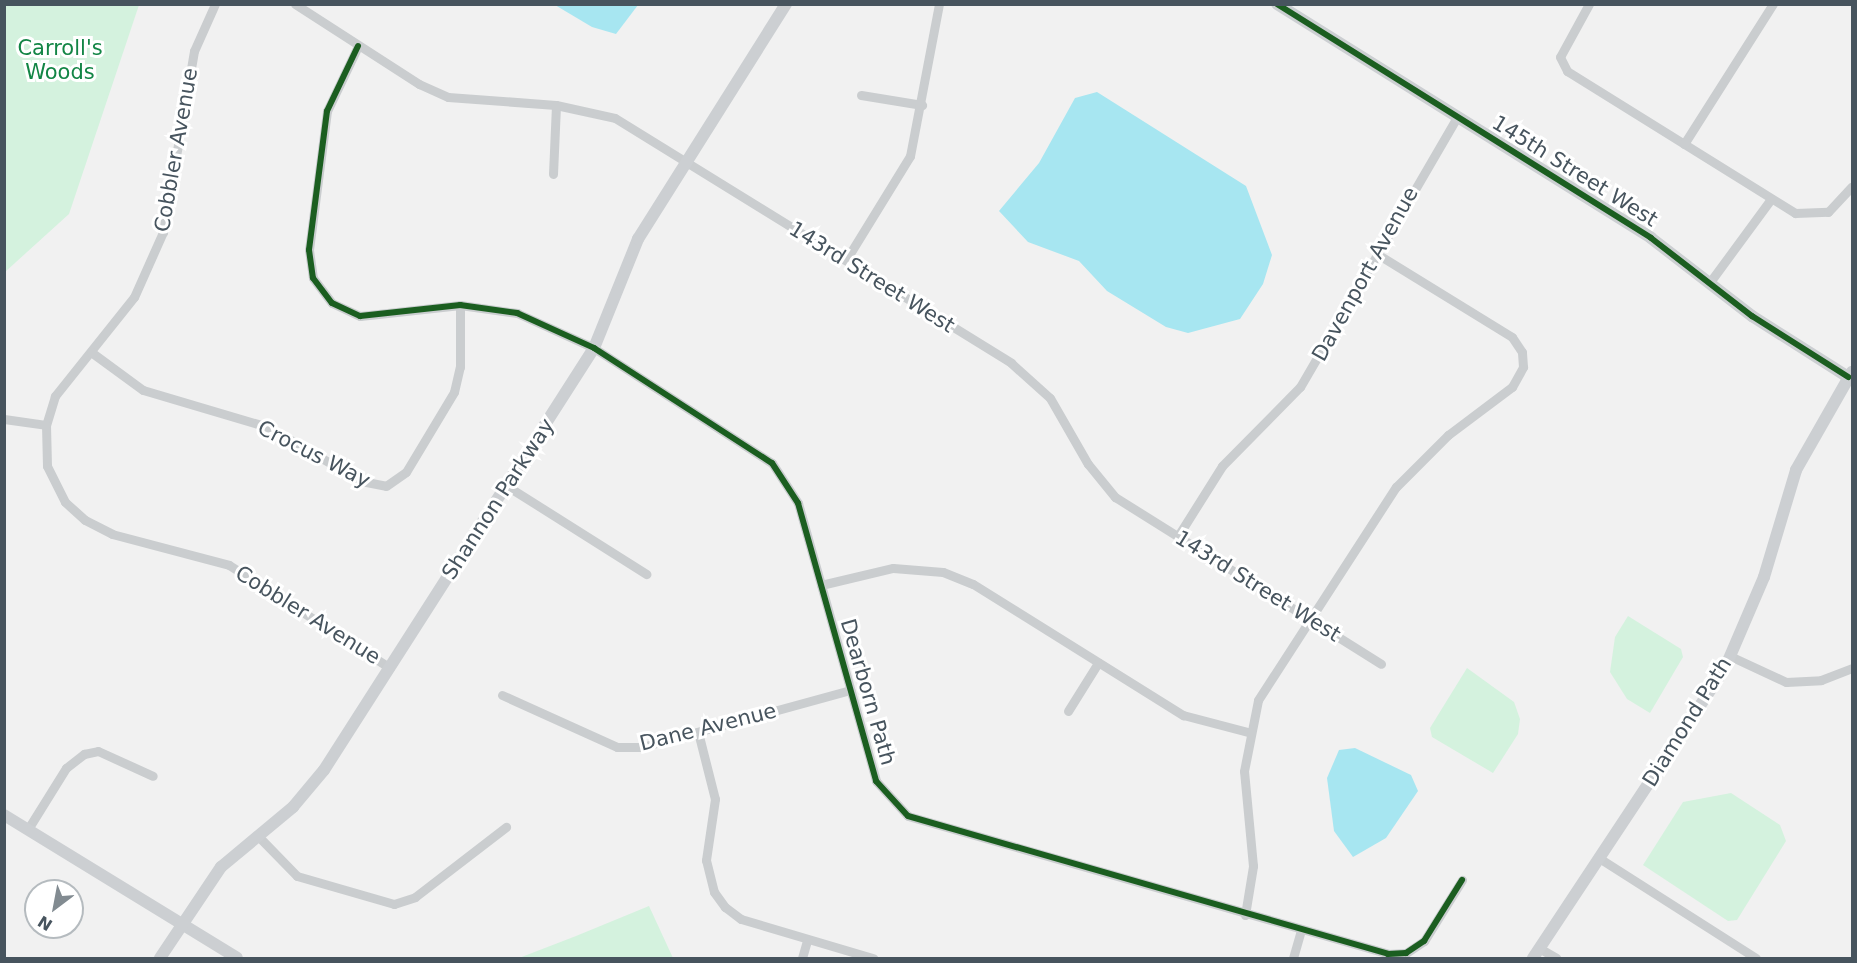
<!DOCTYPE html>
<html>
<head>
<meta charset="utf-8">
<style>
	body { margin:0 }
	#map { position:relative; width:1857px; height:963px; overflow:hidden; background:#f1f1f1; font-family:"DejaVu Sans",sans-serif }
	div>[style] { position:absolute }
	.green>* { inset:0; background:#d4f2de }
	.water>* { inset:0; background:#a7e6f1 }
	.street>* { height:9px; margin:-4.5px; padding:0 4.5px; transform-origin:4.5px; border-radius:4.5px; background:#cacdcf }
	.secondary>* { height:12px; margin:-6px; padding:0 6px; transform-origin:6px; border-radius:6px; background:#cccfd2 }
	.cycleway>* { height:6px; margin:-3px; padding:0 3px; transform-origin:3px; border-radius:3px; background:#1b5e20 }
	span { translate:-50% -50%; white-space:nowrap; text-align:center; line-height:1.15; -webkit-text-stroke:6px #fff; paint-order:stroke }
	.park-label { font-size:21px; color:#128545 }
	.street-label { font-size:21px; color:#47545e }
	.frame { position:absolute; inset:0; border:6px solid #47545e; pointer-events:none }
	.north { position:absolute; left:24px; top:879px; width:60px; height:60px; box-sizing:border-box; background:#fff; border:2px solid #b5bbbf; border-radius:50%; rotate:212deg; font-size:16px; font-weight:700; line-height:24px; text-align:center; color:#47545e }
	.north::after { content:''; display:block; margin:auto; width:21px; height:27px; background:#828b91; clip-path:polygon(50% 0,100% 100%,50% 72%,0 100%) }
</style>
</head>
<body>
<div id="map">
	<div class="green">
		<div style="clip-path:polygon(5px 4px,139px 5px,69px 214px,5px 272px)"></div>
		<div style="clip-path:polygon(1628px 616px,1681px 649px,1683px 657px,1650px 713px,1627px 699px,1610px 672px,1615px 637px)"></div>
		<div style="clip-path:polygon(1467px 668px,1514px 702px,1520px 719px,1518px 734px,1493px 773px,1432px 737px,1430px 728px)"></div>
		<div style="clip-path:polygon(1731px 793px,1780px 825px,1786px 841px,1737px 920px,1728px 921px,1643px 865px,1683px 802px)"></div>
		<div style="clip-path:polygon(649px 906px,673px 958px,519px 958px,576px 936px)"></div>
	</div>
	<div class="water">
		<div style="clip-path:polygon(555px 5px,638px 5px,616px 34px,592px 27px)"></div>
		<div style="clip-path:polygon(1097px 92px,1246px 186px,1272px 255px,1263px 284px,1240px 319px,1188px 333px,1166px 327px,1107px 291px,1079px 261px,1028px 242px,999px 211px,1039px 163px,1075px 98px)"></div>
		<div style="clip-path:polygon(1355px 748px,1411px 775px,1418px 791px,1386px 838px,1353px 857px,1334px 831px,1327px 778px,1339px 750px)"></div>
	</div>
	<div class="street">
		<div style="left:215px;top:4px;width:51px;rotate:114.1deg"></div>
		<div style="left:194px;top:51px;width:184px;rotate:99.7deg"></div>
		<div style="left:163px;top:232px;width:71px;rotate:114deg"></div>
		<div style="left:134px;top:297px;width:127px;rotate:128.6deg"></div>
		<div style="left:55px;top:396px;width:30px;rotate:107deg"></div>
		<div style="left:46px;top:425px;width:41px;rotate:88.6deg"></div>
		<div style="left:47px;top:466px;width:40px;rotate:63.4deg"></div>
		<div style="left:65px;top:502px;width:27px;rotate:42deg"></div>
		<div style="left:85px;top:520px;width:30px;rotate:27deg"></div>
		<div style="left:112px;top:534px;width:121px;rotate:14.8deg"></div>
		<div style="left:229px;top:565px;width:191px;rotate:32.6deg"></div>
		<div style="left:295px;top:4px;width:148px;rotate:32.8deg"></div>
		<div style="left:419px;top:84px;width:32px;rotate:24deg"></div>
		<div style="left:448px;top:97px;width:108px;rotate:4.2deg"></div>
		<div style="left:556px;top:105px;width:60px;rotate:12.4deg"></div>
		<div style="left:615px;top:118px;width:466px;rotate:31.7deg"></div>
		<div style="left:1011px;top:363px;width:52px;rotate:41.9deg"></div>
		<div style="left:1050px;top:398px;width:76px;rotate:60.1deg"></div>
		<div style="left:1088px;top:464px;width:43px;rotate:50.7deg"></div>
		<div style="left:1115px;top:497px;width:314px;rotate:32.1deg"></div>
		<div style="left:1589px;top:4px;width:60px;rotate:118.7deg"></div>
		<div style="left:1560px;top:57px;width:16px;rotate:63deg"></div>
		<div style="left:1567px;top:71px;width:269px;rotate:31.9deg"></div>
		<div style="left:1795px;top:213px;width:33px;rotate:-2deg"></div>
		<div style="left:1828px;top:212px;width:35px;rotate:-47deg"></div>
		<div style="left:358px;top:46px;width:72px;rotate:115.5deg"></div>
		<div style="left:327px;top:111px;width:140px;rotate:97.4deg"></div>
		<div style="left:309px;top:250px;width:28px;rotate:82deg"></div>
		<div style="left:313px;top:278px;width:31px;rotate:53deg"></div>
		<div style="left:332px;top:303px;width:31px;rotate:25deg"></div>
		<div style="left:360px;top:316px;width:101px;rotate:-6.3deg"></div>
		<div style="left:460px;top:305px;width:58px;rotate:8deg"></div>
		<div style="left:517px;top:313px;width:85px;rotate:24.4deg"></div>
		<div style="left:594px;top:348px;width:212px;rotate:32.9deg"></div>
		<div style="left:772px;top:463px;width:48px;rotate:57deg"></div>
		<div style="left:798px;top:503px;width:289px;rotate:74.3deg"></div>
		<div style="left:876px;top:781px;width:47px;rotate:47.6deg"></div>
		<div style="left:908px;top:816px;width:499px;rotate:16deg"></div>
		<div style="left:1388px;top:954px;width:18px;rotate:-3deg"></div>
		<div style="left:1406px;top:953px;width:22px;rotate:-34deg"></div>
		<div style="left:1424px;top:941px;width:72px;rotate:-58.1deg"></div>
		<div style="left:861px;top:95px;width:62px;rotate:9.3deg"></div>
		<div style="left:1684px;top:144px;width:166px;rotate:-57.6deg"></div>
		<div style="left:553px;top:174px;width:69px;rotate:-87.5deg"></div>
		<div style="left:846px;top:260px;width:122px;rotate:-58.4deg"></div>
		<div style="left:910px;top:156px;width:155px;rotate:-79.2deg"></div>
		<div style="left:1710px;top:282px;width:103px;rotate:-53.7deg"></div>
		<div style="left:91px;top:352px;width:64px;rotate:36.2deg"></div>
		<div style="left:143px;top:390px;width:130px;rotate:16.5deg"></div>
		<div style="left:268px;top:427px;width:108px;rotate:30.1deg"></div>
		<div style="left:361px;top:481px;width:25px;rotate:11deg"></div>
		<div style="left:386px;top:486px;width:24px;rotate:-35deg"></div>
		<div style="left:406px;top:472px;width:93px;rotate:-59deg"></div>
		<div style="left:454px;top:392px;width:26px;rotate:-77deg"></div>
		<div style="left:460px;top:367px;width:62px;rotate:-90deg"></div>
		<div style="left:4px;top:419px;width:42px;rotate:8.1deg"></div>
		<div style="left:507px;top:486px;width:165px;rotate:32.3deg"></div>
		<div style="left:1178px;top:536px;width:83px;rotate:-57.8deg"></div>
		<div style="left:1222px;top:466px;width:111px;rotate:-45.4deg"></div>
		<div style="left:1300px;top:387px;width:312px;rotate:-59.8deg"></div>
		<div style="left:821px;top:585px;width:74px;rotate:-13.3deg"></div>
		<div style="left:893px;top:568px;width:50px;rotate:4.6deg"></div>
		<div style="left:943px;top:572px;width:32px;rotate:22deg"></div>
		<div style="left:973px;top:584px;width:248px;rotate:32deg"></div>
		<div style="left:1183px;top:715px;width:67px;rotate:14.7deg"></div>
		<div style="left:1730px;top:656px;width:62px;rotate:24.9deg"></div>
		<div style="left:1786px;top:682px;width:35px;rotate:-3deg"></div>
		<div style="left:1821px;top:680px;width:33px;rotate:-21deg"></div>
		<div style="left:502px;top:695px;width:126px;rotate:24.3deg"></div>
		<div style="left:617px;top:747px;width:25px"></div>
		<div style="left:642px;top:747px;width:216px;rotate:-15.3deg"></div>
		<div style="left:1068px;top:711px;width:57px;rotate:-58deg"></div>
		<div style="left:698px;top:732px;width:69px;rotate:75.8deg"></div>
		<div style="left:715px;top:799px;width:62px;rotate:98.4deg"></div>
		<div style="left:706px;top:860px;width:33px;rotate:76deg"></div>
		<div style="left:714px;top:892px;width:19px;rotate:54deg"></div>
		<div style="left:725px;top:907px;width:20px;rotate:37deg"></div>
		<div style="left:741px;top:919px;width:138px;rotate:16.5deg"></div>
		<div style="left:28px;top:829px;width:72px;rotate:-58.1deg"></div>
		<div style="left:66px;top:768px;width:23px;rotate:-38deg"></div>
		<div style="left:84px;top:754px;width:14px;rotate:-12deg"></div>
		<div style="left:98px;top:751px;width:60px;rotate:24.4deg"></div>
		<div style="left:258px;top:836px;width:56px;rotate:45.7deg"></div>
		<div style="left:297px;top:876px;width:101px;rotate:16.1deg"></div>
		<div style="left:394px;top:904px;width:22px;rotate:-18deg"></div>
		<div style="left:415px;top:897px;width:115px;rotate:-37.6deg"></div>
		<div style="left:1599px;top:858px;width:186px;rotate:32.5deg"></div>
		<div style="left:1245px;top:915px;width:50px;rotate:-80.7deg"></div>
		<div style="left:1253px;top:866px;width:95px;rotate:-95.4deg"></div>
		<div style="left:1244px;top:771px;width:72px;rotate:-78.8deg"></div>
		<div style="left:1258px;top:700px;width:254px;rotate:-57.1deg"></div>
		<div style="left:1396px;top:487px;width:74px;rotate:-45deg"></div>
		<div style="left:1448px;top:435px;width:80px;rotate:-36.9deg"></div>
		<div style="left:1512px;top:387px;width:23px;rotate:-61deg"></div>
		<div style="left:1523px;top:367px;width:15px;rotate:-94deg"></div>
		<div style="left:1522px;top:352px;width:18px;rotate:-124deg"></div>
		<div style="left:1512px;top:337px;width:158px;rotate:-148.4deg"></div>
		<div style="left:1539px;top:948px;width:20px;rotate:30deg"></div>
		<div style="left:802px;top:958px;width:19px;rotate:-74deg"></div>
		<div style="left:1293px;top:958px;width:29px;rotate:-74deg"></div>
	</div>
	<div class="secondary">
		<div style="left:1277px;top:4px;width:441px;rotate:32deg"></div>
		<div style="left:1651px;top:238px;width:128px;rotate:37.7deg"></div>
		<div style="left:1752px;top:316px;width:114px;rotate:32.4deg"></div>
		<div style="left:4px;top:815px;width:273px;rotate:31.5deg"></div>
		<div style="left:160px;top:958px;width:110px;rotate:-56.2deg"></div>
		<div style="left:221px;top:867px;width:94px;rotate:-39.8deg"></div>
		<div style="left:293px;top:807px;width:48px;rotate:-50deg"></div>
		<div style="left:324px;top:770px;width:501px;rotate:-57.39deg"></div>
		<div style="left:594px;top:348px;width:118px;rotate:-68deg"></div>
		<div style="left:638px;top:239px;width:278px;rotate:-57.8deg"></div>
		<div style="left:1533px;top:958px;width:348px;rotate:-56.5deg"></div>
		<div style="left:1725px;top:668px;width:99px;rotate:-66.8deg"></div>
		<div style="left:1764px;top:577px;width:112px;rotate:-73.3deg"></div>
		<div style="left:1796px;top:470px;width:113px;rotate:-60.3deg"></div>
	</div>
	<div class="cycleway">
		<div style="left:1277px;top:4px;width:441px;rotate:32deg"></div>
		<div style="left:1651px;top:238px;width:128px;rotate:37.7deg"></div>
		<div style="left:1752px;top:316px;width:114px;rotate:32.4deg"></div>
		<div style="left:358px;top:46px;width:72px;rotate:115.5deg"></div>
		<div style="left:327px;top:111px;width:140px;rotate:97.4deg"></div>
		<div style="left:309px;top:250px;width:28px;rotate:82deg"></div>
		<div style="left:313px;top:278px;width:31px;rotate:53deg"></div>
		<div style="left:332px;top:303px;width:31px;rotate:25deg"></div>
		<div style="left:360px;top:316px;width:101px;rotate:-6.3deg"></div>
		<div style="left:460px;top:305px;width:58px;rotate:8deg"></div>
		<div style="left:517px;top:313px;width:85px;rotate:24.4deg"></div>
		<div style="left:594px;top:348px;width:212px;rotate:32.9deg"></div>
		<div style="left:772px;top:463px;width:48px;rotate:57deg"></div>
		<div style="left:798px;top:503px;width:289px;rotate:74.3deg"></div>
		<div style="left:876px;top:781px;width:47px;rotate:47.6deg"></div>
		<div style="left:908px;top:816px;width:499px;rotate:16deg"></div>
		<div style="left:1388px;top:954px;width:18px;rotate:-3deg"></div>
		<div style="left:1406px;top:953px;width:22px;rotate:-34deg"></div>
		<div style="left:1424px;top:941px;width:72px;rotate:-58.1deg"></div>
	</div>
	<div class="park-label">
		<span style="left:60px;top:60px">Carroll's<br>Woods</span>
	</div>
	<div class="street-label">
		<span style="left:176px;top:150px;rotate:-80deg">Cobbler Avenue</span>
		<span style="left:1575px;top:171px;rotate:32deg">145th Street West</span>
		<span style="left:1365px;top:274px;rotate:-61deg">Davenport Avenue</span>
		<span style="left:872px;top:277px;rotate:32deg">143rd Street West</span>
		<span style="left:314px;top:454px;rotate:27deg">Crocus Way</span>
		<span style="left:498px;top:499px;rotate:-57deg">Shannon Parkway</span>
		<span style="left:1258px;top:586px;rotate:32deg">143rd Street West</span>
		<span style="left:308px;top:615px;rotate:32deg">Cobbler Avenue</span>
		<span style="left:868px;top:692px;rotate:74deg">Dearborn Path</span>
		<span style="left:1687px;top:722px;rotate:-58deg">Diamond Path</span>
		<span style="left:708px;top:727px;rotate:-14deg">Dane Avenue</span>
	</div>
	<div class="frame"></div>
	<div class="north">N</div>
</div>
</body>
</html>
